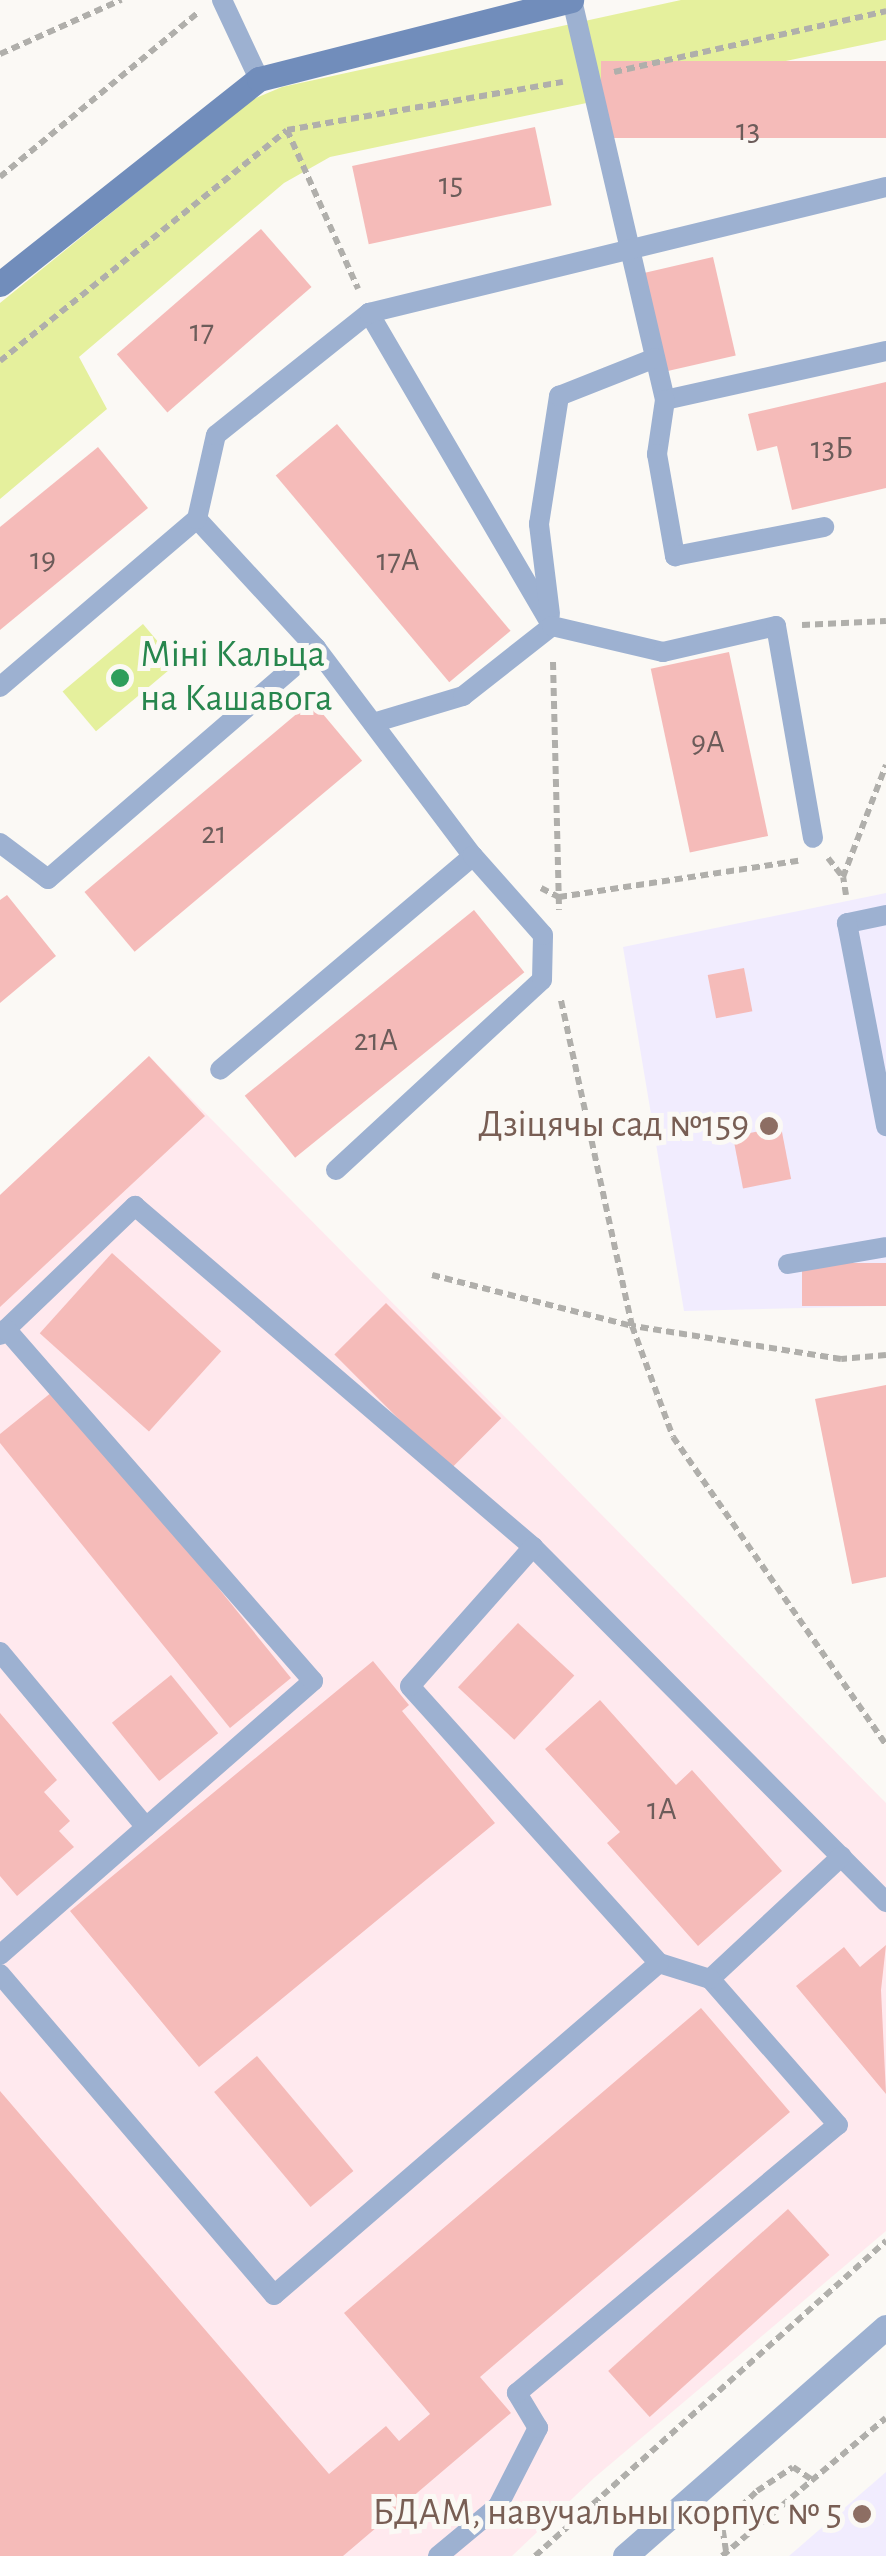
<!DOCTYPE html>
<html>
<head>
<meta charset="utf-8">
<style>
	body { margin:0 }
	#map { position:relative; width:886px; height:2556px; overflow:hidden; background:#fbf9f5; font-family:"Alegreya Sans",sans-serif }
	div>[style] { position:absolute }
	.industrial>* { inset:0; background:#ffe9ee }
	.education>* { inset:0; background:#f1ecfe }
	.green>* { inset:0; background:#e5f09d; transform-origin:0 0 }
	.building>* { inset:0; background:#f5bbb9; transform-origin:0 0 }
	.path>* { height:6px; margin-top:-3px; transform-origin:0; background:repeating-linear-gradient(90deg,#b0afab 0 8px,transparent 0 13px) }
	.service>* { height:20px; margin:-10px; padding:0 10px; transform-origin:10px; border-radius:10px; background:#9db1d1 }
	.tertiary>* { height:25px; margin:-12.5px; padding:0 12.5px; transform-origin:12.5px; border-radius:12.5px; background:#9db1d1 }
	.secondary>* { height:25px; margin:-12.5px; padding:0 12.5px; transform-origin:12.5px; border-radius:12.5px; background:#718dbb }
	.dots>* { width:28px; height:28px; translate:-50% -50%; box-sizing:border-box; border:5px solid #fbf9f5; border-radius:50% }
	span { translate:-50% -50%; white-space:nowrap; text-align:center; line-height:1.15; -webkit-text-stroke:10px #fbf9f5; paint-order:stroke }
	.number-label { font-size:32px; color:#6c5c5a }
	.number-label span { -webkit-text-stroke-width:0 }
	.leisure-label { font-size:38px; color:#27864d }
	.left { translate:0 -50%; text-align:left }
	.education-label { font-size:38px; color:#785e54 }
	.right { translate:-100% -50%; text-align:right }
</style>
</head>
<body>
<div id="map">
	<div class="industrial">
		<div style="clip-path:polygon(149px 1056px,886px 1803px,886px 2231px,594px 2478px,512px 2556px,0 2556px,0 1195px)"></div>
	</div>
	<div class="education">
		<div style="clip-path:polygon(886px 893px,886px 1306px,684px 1311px,623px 947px)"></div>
		<div style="clip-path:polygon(886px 2472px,886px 2556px,789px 2556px)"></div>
	</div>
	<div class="green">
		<div style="clip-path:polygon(681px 0,886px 0,886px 40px,330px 157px,284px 183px,79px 357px,107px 409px,0 499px,0 303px,251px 100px,282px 87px)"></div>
		<div style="left:143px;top:624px;width:52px;height:105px;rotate:50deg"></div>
	</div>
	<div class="building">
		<div style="left:886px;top:61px;width:77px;height:285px;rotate:90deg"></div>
		<div style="left:535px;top:127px;width:80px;height:187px;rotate:78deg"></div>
		<div style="left:261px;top:229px;width:77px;height:191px;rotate:49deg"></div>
		<div style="left:713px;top:257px;width:101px;height:72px;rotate:77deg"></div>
		<div style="clip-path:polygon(886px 382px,886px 488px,792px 510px,777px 446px,757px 451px,748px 414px)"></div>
		<div style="left:337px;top:424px;width:270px;height:80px;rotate:50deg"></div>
		<div style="clip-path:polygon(98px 447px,148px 508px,0 630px,0 527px)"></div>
		<div style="left:729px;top:652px;width:188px;height:80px;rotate:78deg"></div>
		<div style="left:312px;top:701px;width:78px;height:297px;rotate:50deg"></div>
		<div style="clip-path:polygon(7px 895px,56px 956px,0 1003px,0 900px)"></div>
		<div style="left:474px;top:910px;width:80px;height:295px;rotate:51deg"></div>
		<div style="left:744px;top:968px;width:44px;height:37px;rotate:79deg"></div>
		<div style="clip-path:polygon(149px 1056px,205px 1116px,0 1307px,0 1195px)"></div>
		<div style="left:781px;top:1127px;width:53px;height:49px;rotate:79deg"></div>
		<div style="left:112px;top:1253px;width:147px;height:108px;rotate:42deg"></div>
		<div style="left:886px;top:1263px;width:43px;height:84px;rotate:90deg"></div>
		<div style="left:386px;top:1303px;width:163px;height:73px;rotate:45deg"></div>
		<div style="clip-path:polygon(886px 1385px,886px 1577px,852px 1584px,815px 1399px)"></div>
		<div style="clip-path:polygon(57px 1388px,291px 1678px,230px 1728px,0 1443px,0 1434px)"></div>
		<div style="left:518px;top:1623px;width:77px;height:88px;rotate:43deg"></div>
		<div style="clip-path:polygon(373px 1661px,409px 1705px,402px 1711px,495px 1823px,199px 2067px,70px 1911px)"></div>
		<div style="left:171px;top:1675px;width:75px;height:76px;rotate:51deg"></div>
		<div style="clip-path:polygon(600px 1700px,676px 1785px,692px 1770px,782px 1871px,698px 1946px,607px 1843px,620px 1832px,545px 1749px)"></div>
		<div style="clip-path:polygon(0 1713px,57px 1780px,44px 1792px,70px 1821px,59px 1831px,74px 1847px,17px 1896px,0 1876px)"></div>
		<div style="clip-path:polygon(886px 1945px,881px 1990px,886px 2094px,796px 1986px,844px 1947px,860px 1967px)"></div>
		<div style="clip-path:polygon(701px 2008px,790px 2112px,480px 2377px,511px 2413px,343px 2556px,0 2556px,0 2091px,329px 2474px,386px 2426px,399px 2441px,430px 2414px,344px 2313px)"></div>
		<div style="left:257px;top:2056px;width:150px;height:56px;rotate:50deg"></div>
		<div style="left:788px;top:2209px;width:62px;height:242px;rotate:48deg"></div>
	</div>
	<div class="path">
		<div style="left:0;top:54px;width:133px;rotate:-24.1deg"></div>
		<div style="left:614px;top:72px;width:279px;rotate:-12.6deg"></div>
		<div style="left:287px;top:130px;width:174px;rotate:65.9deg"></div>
		<div style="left:0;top:177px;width:259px;rotate:-39.7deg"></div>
		<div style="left:0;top:361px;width:368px;rotate:-38.8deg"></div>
		<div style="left:287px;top:130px;width:280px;rotate:-9.9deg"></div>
		<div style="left:802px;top:625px;width:84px;rotate:-2.7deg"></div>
		<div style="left:553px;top:662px;width:248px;rotate:88.6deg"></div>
		<div style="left:828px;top:858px;width:24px;rotate:52deg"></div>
		<div style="left:541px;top:888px;width:20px;rotate:27deg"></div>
		<div style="left:559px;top:897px;width:242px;rotate:-8.6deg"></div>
		<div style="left:846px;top:895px;width:18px;rotate:-99deg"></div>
		<div style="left:843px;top:877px;width:120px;rotate:-69deg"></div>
		<div style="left:432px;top:1275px;width:206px;rotate:14.3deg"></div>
		<div style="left:632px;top:1326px;width:337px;rotate:-102.3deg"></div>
		<div style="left:886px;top:1355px;width:45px;rotate:174.9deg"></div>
		<div style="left:841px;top:1359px;width:212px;rotate:-171deg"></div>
		<div style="left:632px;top:1326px;width:118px;rotate:69.7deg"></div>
		<div style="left:673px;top:1437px;width:374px;rotate:55.3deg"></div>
		<div style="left:726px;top:2551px;width:26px;rotate:-99deg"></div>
		<div style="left:722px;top:2525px;width:49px;rotate:-44.2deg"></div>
		<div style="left:757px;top:2491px;width:43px;rotate:-33.7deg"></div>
		<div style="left:793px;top:2467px;width:23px;rotate:34deg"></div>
		<div style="left:535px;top:2556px;width:472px;rotate:-41.9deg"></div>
		<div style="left:722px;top:2556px;width:214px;rotate:-40.1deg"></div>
	</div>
	<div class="service">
		<div style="left:222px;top:0;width:87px;rotate:64.9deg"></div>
		<div style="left:572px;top:0;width:411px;rotate:76.9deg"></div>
		<div style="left:665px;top:400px;width:226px;rotate:-12.5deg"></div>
		<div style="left:369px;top:313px;width:363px;rotate:59.7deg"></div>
		<div style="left:665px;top:400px;width:55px;rotate:98.4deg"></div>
		<div style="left:657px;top:454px;width:104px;rotate:80deg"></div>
		<div style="left:675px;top:556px;width:152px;rotate:-11deg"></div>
		<div style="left:197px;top:519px;width:176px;rotate:47.3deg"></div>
		<div style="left:550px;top:614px;width:91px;rotate:-97deg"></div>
		<div style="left:539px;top:524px;width:130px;rotate:-81.1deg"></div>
		<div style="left:559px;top:396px;width:103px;rotate:-21.6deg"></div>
		<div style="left:0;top:687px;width:259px;rotate:-40.5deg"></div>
		<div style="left:197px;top:519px;width:86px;rotate:-77.3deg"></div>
		<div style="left:216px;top:435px;width:196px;rotate:-38.6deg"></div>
		<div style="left:369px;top:313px;width:532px;rotate:-13.7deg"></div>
		<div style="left:373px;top:723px;width:94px;rotate:-16.7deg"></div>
		<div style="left:463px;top:696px;width:113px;rotate:-38.2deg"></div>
		<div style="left:552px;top:626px;width:114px;rotate:13.2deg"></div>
		<div style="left:663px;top:652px;width:116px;rotate:-13deg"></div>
		<div style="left:776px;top:626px;width:215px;rotate:80.1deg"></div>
		<div style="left:0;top:843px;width:60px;rotate:36.9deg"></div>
		<div style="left:48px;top:879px;width:354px;rotate:-40.8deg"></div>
		<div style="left:316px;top:648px;width:261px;rotate:53deg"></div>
		<div style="left:473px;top:856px;width:331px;rotate:139.8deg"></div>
		<div style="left:886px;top:915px;width:40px;rotate:168deg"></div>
		<div style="left:847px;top:923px;width:207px;rotate:79.1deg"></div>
		<div style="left:336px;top:1170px;width:280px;rotate:-42.7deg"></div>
		<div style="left:542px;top:980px;width:45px;rotate:-88.7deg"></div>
		<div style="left:543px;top:935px;width:106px;rotate:-131.5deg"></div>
		<div style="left:788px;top:1264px;width:99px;rotate:-9.8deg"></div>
		<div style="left:0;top:1335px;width:187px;rotate:-43.7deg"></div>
		<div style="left:135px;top:1206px;width:524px;rotate:40.59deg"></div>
		<div style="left:533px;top:1547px;width:501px;rotate:45.16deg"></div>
		<div style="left:0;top:1652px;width:228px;rotate:50.2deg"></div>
		<div style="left:0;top:1955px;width:416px;rotate:-41.2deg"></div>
		<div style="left:313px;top:1681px;width:467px;rotate:-131.1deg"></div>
		<div style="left:0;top:1974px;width:422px;rotate:49.5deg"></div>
		<div style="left:274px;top:2295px;width:508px;rotate:-40.77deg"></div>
		<div style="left:710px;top:1979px;width:180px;rotate:-43deg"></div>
		<div style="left:438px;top:2556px;width:78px;rotate:-39.8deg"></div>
		<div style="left:498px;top:2506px;width:88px;rotate:-62.9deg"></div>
		<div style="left:538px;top:2428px;width:41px;rotate:-121deg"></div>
		<div style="left:517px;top:2393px;width:418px;rotate:-39.9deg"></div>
		<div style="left:838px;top:2125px;width:194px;rotate:-131.2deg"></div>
		<div style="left:710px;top:1979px;width:53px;rotate:-162.6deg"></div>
		<div style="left:659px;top:1963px;width:372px;rotate:-132deg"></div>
		<div style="left:410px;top:1686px;width:186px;rotate:-48.5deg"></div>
	</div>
	<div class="tertiary">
		<div style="left:625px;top:2556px;width:347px;rotate:-41.3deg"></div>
	</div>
	<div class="secondary">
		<div style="left:0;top:284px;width:330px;rotate:-38.4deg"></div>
		<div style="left:259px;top:79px;width:322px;rotate:-14.2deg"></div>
	</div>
	<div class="dots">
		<div style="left:120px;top:678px;background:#2e9e5b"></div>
		<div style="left:769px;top:1126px;background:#8d6e63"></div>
		<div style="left:862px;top:2514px;background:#8d6e63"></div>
	</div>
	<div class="number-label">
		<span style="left:748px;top:130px">13</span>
		<span style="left:451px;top:184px">15</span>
		<span style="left:202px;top:331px">17</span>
		<span style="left:832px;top:448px">13Б</span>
		<span style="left:43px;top:559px">19</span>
		<span style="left:398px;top:560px">17А</span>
		<span style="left:708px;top:742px">9А</span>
		<span style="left:214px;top:833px">21</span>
		<span style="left:376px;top:1040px">21А</span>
		<span style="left:662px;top:1809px">1А</span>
	</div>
	<div class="leisure-label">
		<span class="left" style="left:140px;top:678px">Міні Кальца<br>на Кашавога</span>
	</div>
	<div class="education-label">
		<span class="right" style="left:749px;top:1126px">Дзіцячы сад №159</span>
		<span class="right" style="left:842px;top:2514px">БДАМ, навучальны корпус № 5</span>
	</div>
</div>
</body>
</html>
